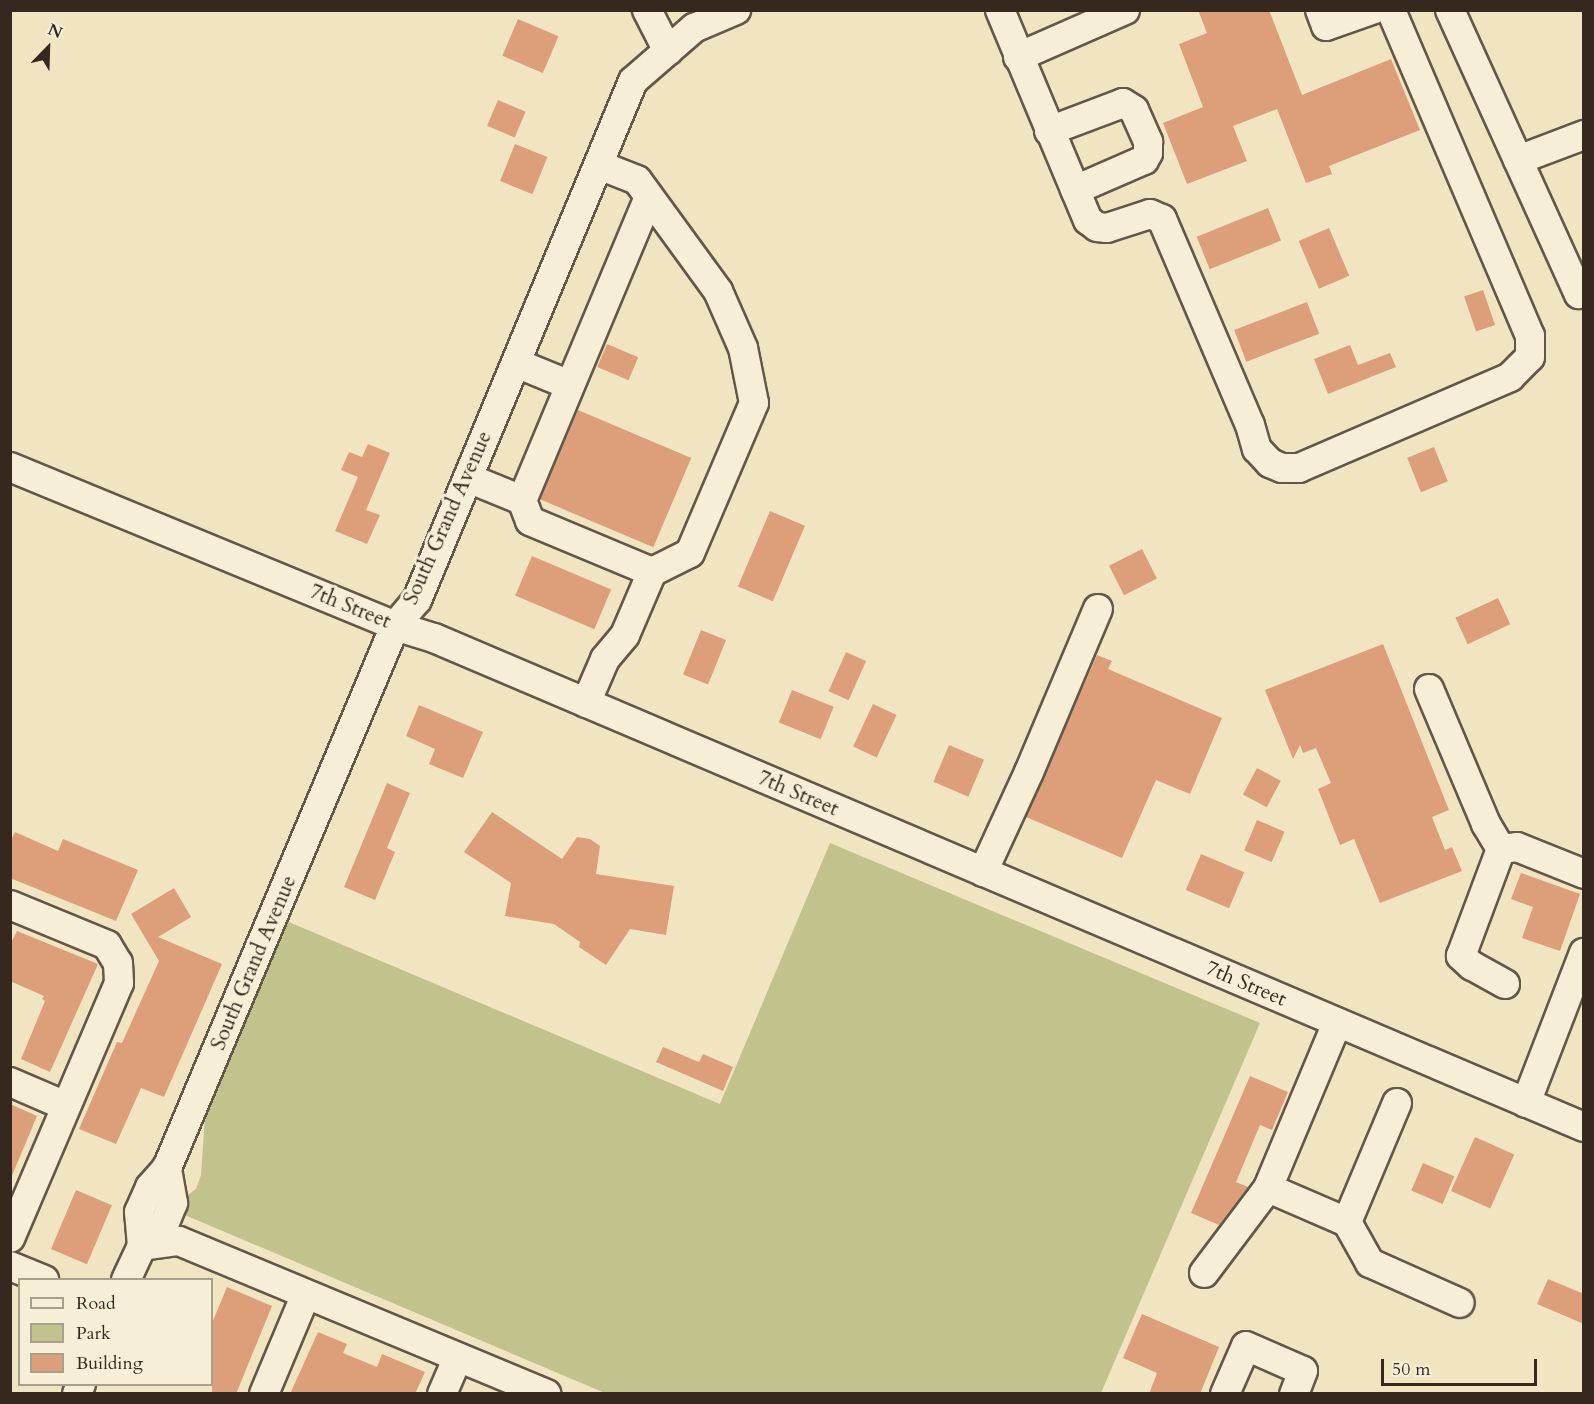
<!DOCTYPE html>
<html>
<head>
<meta charset="utf-8">
<style>
	body { margin:0 }
	#map { position:relative; width:1594px; height:1404px; overflow:hidden; background:#f1e5c1; font-family:Cardo,serif }
	div>[style] { position:absolute }
	.green>* { inset:0; background:#c2c28d }
	.building>* { inset:0; background:#dc9f7a; transform-origin:0 0 }
	.roads { filter:drop-shadow(2px 0 #645748) drop-shadow(-2px 0 #645748) drop-shadow(0 2px #645748) drop-shadow(0 -2px #645748) }
	.minor>* { height:28px; margin:-14px; padding:0 14px; transform-origin:14px; border-radius:14px; background:#f6eed7 }
	span { translate:-50% -50%; white-space:nowrap; text-align:center; line-height:1.15; -webkit-text-stroke:6px #f6eed7; paint-order:stroke }
	.street-label { font-size:21px; color:#35281f }
	.frame { position:absolute; inset:0; border:12px solid #35281f; pointer-events:none }
	.legend { position:absolute; left:18px; top:1278px; width:195px; height:108px; box-sizing:border-box; background:#f6eed7; border:2px solid #a99f8d; margin:0; padding:8px 10px; list-style:none; font-size:18px; color:#35281f }
	.legend li { display:flex; align-items:center; gap:12px; height:30px }
	.legend b { width:30px; border:2px solid #a99f8d }
	.north { position:absolute; left:18px; top:18px; width:60px; height:60px; -webkit-text-stroke:4px #f6eed7; paint-order:stroke; rotate:23deg; font-size:16px; font-weight:700; line-height:24px; text-align:center; color:#35281f }
	.north::after { content:''; display:block; margin:auto; width:21px; height:27px; background:#35281f; clip-path:polygon(50% 0,100% 100%,50% 72%,0 100%) }
	.scale { position:absolute; left:1381px; top:1359px; width:156px; height:27px; box-sizing:border-box; border:3px solid #35281f; border-top:0; padding-left:8px; font-size:18px; line-height:21px; white-space:nowrap; color:#35281f; -webkit-text-stroke:4px #f6eed7; paint-order:stroke }
</style>
</head>
<body>
<div id="map">
	<div class="green">
		<div style="clip-path:polygon(830px 843px,1260px 1023px,1101px 1393px,605px 1393px,173px 1210px,177px 1203px,196px 1189px,201px 1175px,206px 1102px,284px 920px,720px 1104px)"></div>
	</div>
	<div class="building">
		<div style="clip-path:polygon(1198px 10px,1269px 10px,1302px 95px,1391px 59px,1420px 130px,1329px 166px,1332px 174px,1306px 183px,1277px 109px,1233px 126px,1247px 161px,1187px 184px,1163px 123px,1203px 107px,1179px 44px,1207px 33px)"></div>
		<div style="left:518px;top:19px;width:44px;height:40px;rotate:23deg"></div>
		<div style="left:498px;top:100px;width:30px;height:28px;rotate:23deg"></div>
		<div style="left:515px;top:144px;width:35px;height:40px;rotate:22deg"></div>
		<div style="left:1268px;top:208px;width:35px;height:77px;rotate:68deg"></div>
		<div style="left:1329px;top:228px;width:52px;height:33px;rotate:67deg"></div>
		<div style="left:1483px;top:290px;width:37px;height:20px;rotate:71deg"></div>
		<div style="left:1307px;top:302px;width:34px;height:78px;rotate:69deg"></div>
		<div style="left:607px;top:344px;width:34px;height:25px;rotate:23deg"></div>
		<div style="clip-path:polygon(1350px 345px,1358px 365px,1390px 353px,1396px 367px,1328px 394px,1314px 359px)"></div>
		<div style="left:578px;top:410px;width:123px;height:97px;rotate:23deg"></div>
		<div style="clip-path:polygon(368px 444px,390px 453px,366px 510px,380px 515px,367px 544px,335px 531px,358px 477px,341px 470px,349px 452px,362px 457px)"></div>
		<div style="left:1434px;top:447px;width:37px;height:29px;rotate:68deg"></div>
		<div style="left:770px;top:511px;width:38px;height:82px;rotate:23deg"></div>
		<div style="left:1142px;top:549px;width:33px;height:37px;rotate:63deg"></div>
		<div style="left:532px;top:556px;width:86px;height:43px;rotate:23deg"></div>
		<div style="left:1498px;top:598px;width:29px;height:47px;rotate:65deg"></div>
		<div style="left:701px;top:630px;width:27px;height:48px;rotate:22deg"></div>
		<div style="clip-path:polygon(1383px 644px,1449px 810px,1432px 817px,1445px 850px,1452px 847px,1462px 871px,1380px 903px,1354px 839px,1340px 845px,1318px 789px,1331px 783px,1316px 748px,1303px 753px,1300px 745px,1293px 759px,1265px 690px)"></div>
		<div style="left:846px;top:652px;width:22px;height:43px;rotate:24deg"></div>
		<div style="clip-path:polygon(1097px 655px,1112px 661px,1108px 669px,1222px 718px,1190px 794px,1156px 780px,1122px 858px,1026px 817px)"></div>
		<div style="left:792px;top:690px;width:45px;height:35px;rotate:22deg"></div>
		<div style="left:873px;top:704px;width:26px;height:47px;rotate:25deg"></div>
		<div style="clip-path:polygon(419px 705px,483px 732px,463px 778px,429px 764px,435px 749px,406px 736px)"></div>
		<div style="left:949px;top:745px;width:38px;height:40px;rotate:23deg"></div>
		<div style="left:1257px;top:768px;width:27px;height:30px;rotate:28deg"></div>
		<div style="clip-path:polygon(387px 783px,410px 793px,387px 848px,395px 852px,375px 900px,344px 887px)"></div>
		<div style="clip-path:polygon(492px 812px,562px 859px,577px 837px,590px 839px,600px 846px,596px 874px,674px 886px,666px 935px,630px 929px,606px 965px,579px 947px,580px 942px,554px 924px,505px 916px,511px 883px,464px 852px)"></div>
		<div style="left:1257px;top:820px;width:30px;height:33px;rotate:23deg"></div>
		<div style="clip-path:polygon(15px 832px,58px 851px,63px 839px,138px 870px,116px 921px,10px 878px,10px 842px)"></div>
		<div style="left:1201px;top:854px;width:47px;height:39px;rotate:23deg"></div>
		<div style="clip-path:polygon(1521px 873px,1580px 894px,1560px 951px,1522px 938px,1533px 907px,1511px 899px)"></div>
		<div style="clip-path:polygon(174px 888px,191px 917px,158px 937px,222px 964px,164px 1097px,141px 1088px,116px 1144px,79px 1129px,117px 1042px,122px 1043px,159px 961px,131px 914px)"></div>
		<div style="clip-path:polygon(17px 931px,98px 964px,50px 1072px,21px 1059px,45px 1001px,42px 999px,44px 996px,10px 981px,10px 945px)"></div>
		<div style="clip-path:polygon(663px 1047px,699px 1062px,703px 1054px,733px 1067px,723px 1091px,656px 1062px)"></div>
		<div style="clip-path:polygon(1250px 1076px,1288px 1092px,1272px 1130px,1260px 1125px,1236px 1182px,1248px 1187px,1219px 1225px,1191px 1213px)"></div>
		<div style="clip-path:polygon(10px 1104px,37px 1116px,11px 1178px,10px 1178px)"></div>
		<div style="left:1475px;top:1137px;width:43px;height:59px;rotate:24deg"></div>
		<div style="left:1423px;top:1163px;width:34px;height:30px;rotate:23deg"></div>
		<div style="left:76px;top:1190px;width:39px;height:64px;rotate:23deg"></div>
		<div style="clip-path:polygon(1548px 1279px,1584px 1294px,1584px 1324px,1537px 1304px)"></div>
		<div style="clip-path:polygon(227px 1287px,272px 1306px,236px 1394px,212px 1394px,212px 1323px)"></div>
		<div style="clip-path:polygon(1142px 1314px,1219px 1347px,1200px 1394px,1149px 1394px,1157px 1373px,1123px 1358px)"></div>
		<div style="clip-path:polygon(318px 1332px,347px 1344px,343px 1353px,377px 1367px,382px 1354px,425px 1372px,415px 1394px,290px 1394px)"></div>
	</div>
	<div class="roads">
		<div class="minor">
			<div style="left:647px;top:10px;width:46px;rotate:62.9deg"></div>
			<div style="left:1000px;top:10px;width:228px;rotate:67.3deg"></div>
			<div style="left:1088px;top:220px;width:11px;rotate:38deg"></div>
			<div style="left:1097px;top:227px;width:10px;rotate:6deg"></div>
			<div style="left:1107px;top:228px;width:45px;rotate:-18deg"></div>
			<div style="left:1150px;top:214px;width:13px;rotate:23deg"></div>
			<div style="left:1162px;top:219px;width:224px;rotate:66.9deg"></div>
			<div style="left:1250px;top:425px;width:25px;rotate:74deg"></div>
			<div style="left:1257px;top:449px;width:19px;rotate:47deg"></div>
			<div style="left:1270px;top:463px;width:13px;rotate:23deg"></div>
			<div style="left:1282px;top:468px;width:17px"></div>
			<div style="left:1299px;top:468px;width:230px;rotate:-23.3deg"></div>
			<div style="left:1510px;top:377px;width:28px;rotate:-45deg"></div>
			<div style="left:1530px;top:357px;width:21px;rotate:-90deg"></div>
			<div style="left:1530px;top:336px;width:354px;rotate:-113.1deg"></div>
			<div style="left:1320px;top:10px;width:17px;rotate:69deg"></div>
			<div style="left:1326px;top:26px;width:49px;rotate:-19.2deg"></div>
			<div style="left:1450px;top:10px;width:312px;rotate:65.6deg"></div>
			<div style="left:1579px;top:294px;width:5px;rotate:-22deg"></div>
			<div style="left:1018px;top:57px;width:117px;rotate:-23.7deg"></div>
			<div style="left:1049px;top:131px;width:79px;rotate:-20.7deg"></div>
			<div style="left:1123px;top:103px;width:13px;rotate:32deg"></div>
			<div style="left:1134px;top:110px;width:35px;rotate:66deg"></div>
			<div style="left:1148px;top:142px;width:11px;rotate:90deg"></div>
			<div style="left:1148px;top:153px;width:8px;rotate:120deg"></div>
			<div style="left:1144px;top:160px;width:75px;rotate:156.5deg"></div>
			<div style="left:1518px;top:160px;width:71px;rotate:-20.7deg"></div>
			<div style="left:649px;top:197px;width:329px;rotate:112.7deg"></div>
			<div style="left:522px;top:500px;width:22px;rotate:69deg"></div>
			<div style="left:530px;top:521px;width:132px;rotate:22.7deg"></div>
			<div style="left:516px;top:363px;width:58px;rotate:22.2deg"></div>
			<div style="left:10px;top:467px;width:417px;rotate:22.4deg"></div>
			<div style="left:395px;top:626px;width:41px;rotate:17.1deg"></div>
			<div style="left:434px;top:638px;width:1250px;rotate:23.04deg"></div>
			<div style="left:468px;top:478px;width:58px;rotate:22.2deg"></div>
			<div style="left:1429px;top:689px;width:147px;rotate:67.1deg"></div>
			<div style="left:1486px;top:824px;width:29px;rotate:59deg"></div>
			<div style="left:586px;top:703px;width:48px;rotate:-66.6deg"></div>
			<div style="left:605px;top:659px;width:31px;rotate:-50deg"></div>
			<div style="left:625px;top:635px;width:69px;rotate:-66.8deg"></div>
			<div style="left:652px;top:572px;width:42px;rotate:-26.6deg"></div>
			<div style="left:690px;top:553px;width:163px;rotate:-66.9deg"></div>
			<div style="left:754px;top:403px;width:56px;rotate:-101.3deg"></div>
			<div style="left:743px;top:348px;width:62px;rotate:-113.7deg"></div>
			<div style="left:718px;top:291px;width:137px;rotate:-126.1deg"></div>
			<div style="left:637px;top:180px;width:41px;rotate:-158.5deg"></div>
			<div style="left:983px;top:872px;width:110px;rotate:-65.3deg"></div>
			<div style="left:1029px;top:772px;width:177px;rotate:-67.1deg"></div>
			<div style="left:10px;top:905px;width:105px;rotate:22.4deg"></div>
			<div style="left:107px;top:945px;width:21px;rotate:59deg"></div>
			<div style="left:118px;top:963px;width:20px;rotate:87deg"></div>
			<div style="left:119px;top:983px;width:277px;rotate:113.1deg"></div>
			<div style="left:1505px;top:984px;width:38px;rotate:-151deg"></div>
			<div style="left:1472px;top:966px;width:15px;rotate:-138deg"></div>
			<div style="left:1461px;top:956px;width:114px;rotate:-69.5deg"></div>
			<div style="left:1501px;top:849px;width:16px;rotate:-7deg"></div>
			<div style="left:1517px;top:847px;width:72px;rotate:21.9deg"></div>
			<div style="left:1337px;top:1023px;width:179px;rotate:112.7deg"></div>
			<div style="left:1268px;top:1188px;width:86px;rotate:23.3deg"></div>
			<div style="left:1347px;top:1222px;width:47px;rotate:60.7deg"></div>
			<div style="left:1370px;top:1263px;width:98px;rotate:24deg"></div>
			<div style="left:10px;top:1082px;width:61px;rotate:23.2deg"></div>
			<div style="left:1526px;top:1103px;width:161px;rotate:-68.9deg"></div>
			<div style="left:1347px;top:1222px;width:129px;rotate:-67.2deg"></div>
			<div style="left:142px;top:1246px;width:34px;rotate:-95deg"></div>
			<div style="left:139px;top:1212px;width:27px;rotate:-66deg"></div>
			<div style="left:150px;top:1187px;width:25px;rotate:-48deg"></div>
			<div style="left:167px;top:1168px;width:588px;rotate:-67.19deg"></div>
			<div style="left:395px;top:626px;width:34px;rotate:-50deg"></div>
			<div style="left:417px;top:600px;width:562px;rotate:-67.4deg"></div>
			<div style="left:633px;top:81px;width:81px;rotate:-41deg"></div>
			<div style="left:694px;top:28px;width:46px;rotate:-23.2deg"></div>
			<div style="left:142px;top:1246px;width:37px;rotate:-8deg"></div>
			<div style="left:179px;top:1241px;width:398px;rotate:22.6deg"></div>
			<div style="left:10px;top:1266px;width:37px;rotate:22deg"></div>
			<div style="left:1204px;top:1273px;width:106px;rotate:-53deg"></div>
			<div style="left:126px;top:1280px;width:38px;rotate:-65deg"></div>
			<div style="left:142px;top:1246px;width:30px;rotate:-44deg"></div>
			<div style="left:164px;top:1225px;width:24px;rotate:-68deg"></div>
			<div style="left:173px;top:1203px;width:36px;rotate:-100deg"></div>
			<div style="left:77px;top:1394px;width:11px;rotate:-68deg"></div>
			<div style="left:264px;top:1394px;width:108px;rotate:-67.2deg"></div>
			<div style="left:442px;top:1394px;width:40px;rotate:-66.6deg"></div>
			<div style="left:1225px;top:1394px;width:52px;rotate:-66.4deg"></div>
			<div style="left:1246px;top:1346px;width:62px;rotate:23.7deg"></div>
			<div style="left:1303px;top:1371px;width:25px;rotate:111deg"></div>
		</div>
	</div>
	<div class="street-label">
		<span style="left:448px;top:518px;rotate:-66deg">South Grand Avenue</span>
		<span style="left:350px;top:607px;rotate:22deg">7th Street</span>
		<span style="left:798px;top:794px;rotate:23deg">7th Street</span>
		<span style="left:254px;top:963px;rotate:-67deg">South Grand Avenue</span>
		<span style="left:1246px;top:984px;rotate:23deg">7th Street</span>
	</div>
	<div class="frame"></div>
	<ul class="legend">
	<li><b style="height:8px;background:#f6eed7"></b>Road</li>
	<li><b style="height:16px;background:#c2c28d"></b>Park</li>
	<li><b style="height:16px;background:#dc9f7a"></b>Building</li>
	</ul>
	<div class="north">N</div>
	<div class="scale">50 m</div>
</div>
</body>
</html>
